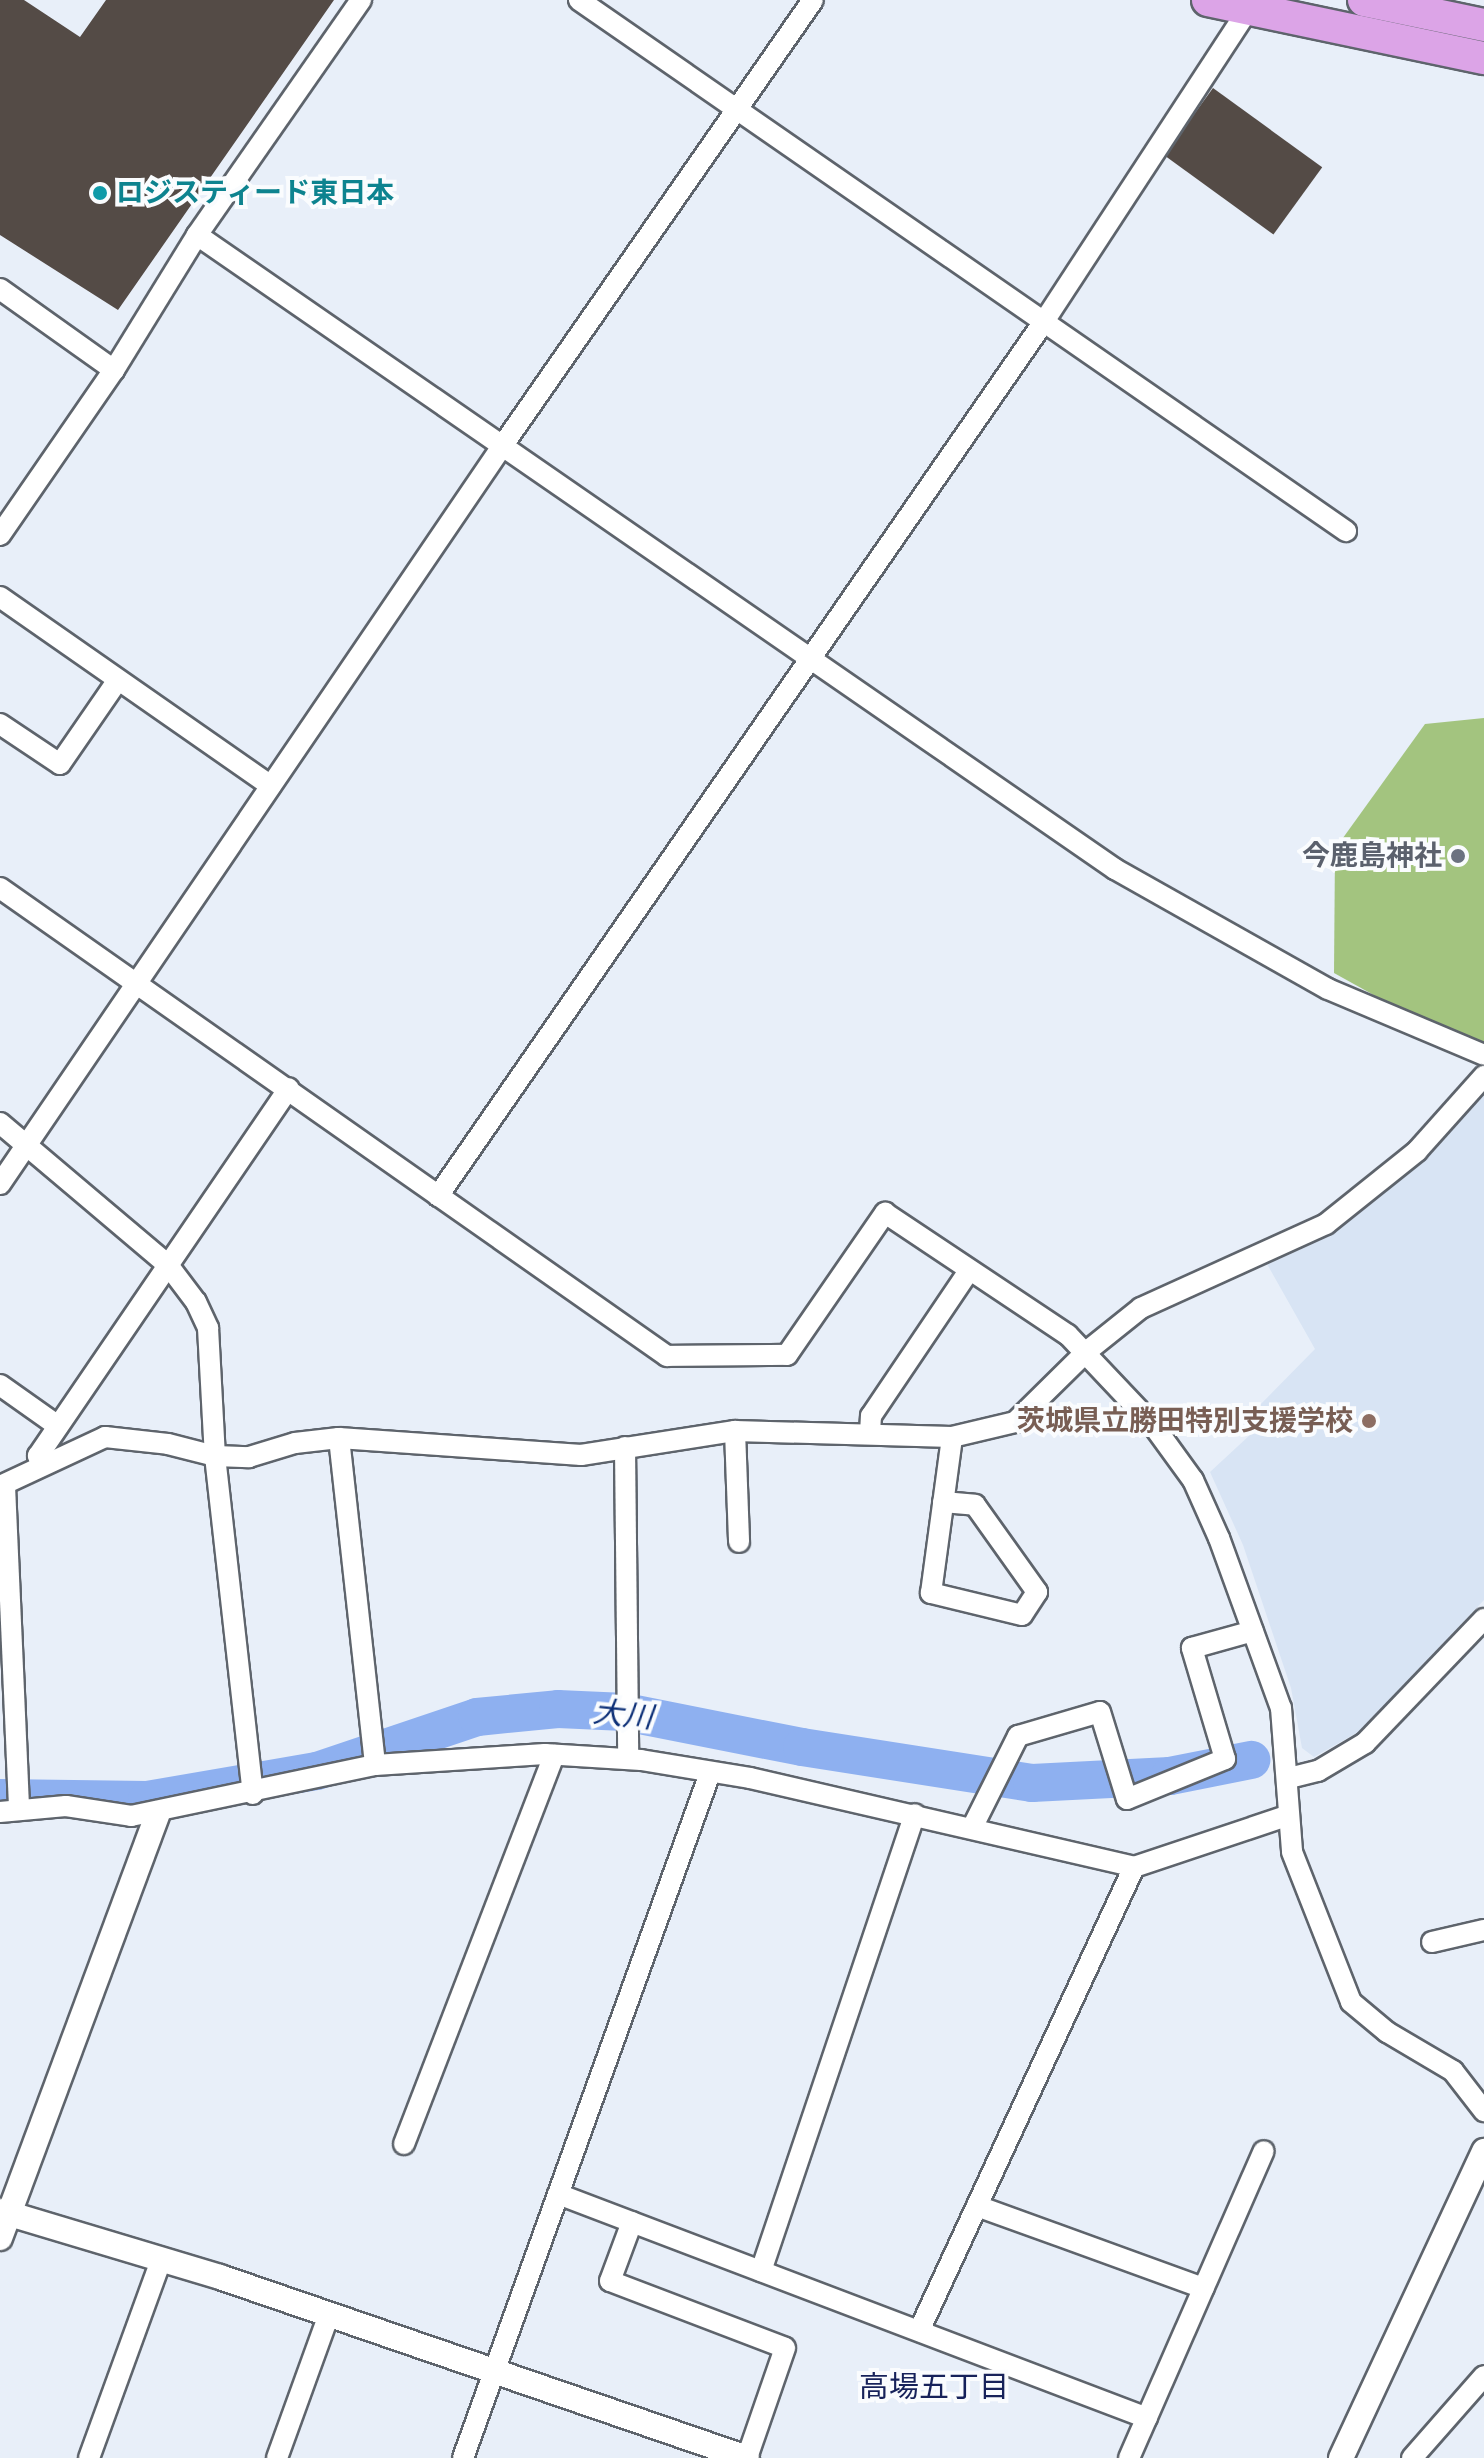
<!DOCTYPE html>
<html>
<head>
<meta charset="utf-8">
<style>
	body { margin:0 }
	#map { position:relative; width:1484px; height:2458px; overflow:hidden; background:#e8eff9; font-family:"Fira Sans Condensed","Noto Sans JP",sans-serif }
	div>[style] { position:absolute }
	.built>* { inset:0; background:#d8e4f4 }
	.forest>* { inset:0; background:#a3c47f }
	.river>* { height:38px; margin:-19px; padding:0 19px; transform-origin:19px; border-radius:19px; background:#8eb0f0 }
	.building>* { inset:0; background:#544b46; transform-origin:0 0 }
	.roads { filter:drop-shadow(2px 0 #5e646c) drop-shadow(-2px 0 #5e646c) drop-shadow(0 2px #5e646c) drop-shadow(0 -2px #5e646c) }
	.minor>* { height:20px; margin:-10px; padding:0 10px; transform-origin:10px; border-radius:10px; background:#fff }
	.tertiary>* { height:24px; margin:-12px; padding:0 12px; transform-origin:12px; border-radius:12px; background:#fff }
	.trunk>* { height:32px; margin:-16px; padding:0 16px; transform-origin:16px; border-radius:16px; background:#dca4e7 }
	.dots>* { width:22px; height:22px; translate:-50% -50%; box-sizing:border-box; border:4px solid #fafcfe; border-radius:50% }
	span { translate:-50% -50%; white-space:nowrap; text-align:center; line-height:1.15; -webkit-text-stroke:8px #fafcfe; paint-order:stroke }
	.culture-label { font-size:28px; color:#0d838f; font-weight:700 }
	.left { translate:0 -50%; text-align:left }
	.worship-label { font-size:28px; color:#5b616d; font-weight:700 }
	.right { translate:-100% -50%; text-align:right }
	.education-label { font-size:28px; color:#785e54; font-weight:700 }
	.water-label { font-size:30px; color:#0b2e76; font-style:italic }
	.neighbourhood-label { font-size:30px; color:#17225a }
</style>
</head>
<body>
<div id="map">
	<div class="built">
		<div style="clip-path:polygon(1484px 1094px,1484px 1600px,1360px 1731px,1314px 1757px,1302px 1748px,1291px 1688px,1243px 1545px,1210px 1472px,1251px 1434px,1257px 1408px,1315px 1349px,1267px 1264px,1335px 1229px,1410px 1172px)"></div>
	</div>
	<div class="forest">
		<div style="clip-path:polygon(1484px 718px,1484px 1048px,1480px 1054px,1334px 973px,1335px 849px,1425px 724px)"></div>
	</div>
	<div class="river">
		<div style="left:0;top:1798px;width:147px;rotate:0.8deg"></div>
		<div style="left:147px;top:1800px;width:172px;rotate:-9.7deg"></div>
		<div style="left:317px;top:1771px;width:169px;rotate:-18.6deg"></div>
		<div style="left:477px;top:1717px;width:81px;rotate:-5.6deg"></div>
		<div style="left:558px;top:1709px;width:67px;rotate:2.6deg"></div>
		<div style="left:625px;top:1712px;width:180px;rotate:11.2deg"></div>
		<div style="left:802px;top:1747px;width:233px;rotate:8.9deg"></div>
		<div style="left:1032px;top:1783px;width:138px;rotate:-2.9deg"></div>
		<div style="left:1170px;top:1776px;width:83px;rotate:-11.2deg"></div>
	</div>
	<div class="building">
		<div style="clip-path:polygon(0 0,24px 0,80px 37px,106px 0,334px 0,118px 310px,0 235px)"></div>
		<div style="left:1213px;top:88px;width:135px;height:83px;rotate:36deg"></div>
	</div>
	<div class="roads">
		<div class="minor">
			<div style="left:579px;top:0;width:933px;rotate:34.7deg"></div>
			<div style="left:197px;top:235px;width:1116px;rotate:34.63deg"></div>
			<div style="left:1115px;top:869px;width:244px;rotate:29.4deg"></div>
			<div style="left:1328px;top:989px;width:169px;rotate:22.9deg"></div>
			<div style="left:0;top:289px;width:140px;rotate:35.4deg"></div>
			<div style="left:0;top:535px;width:201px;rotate:-55.4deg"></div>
			<div style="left:114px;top:370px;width:158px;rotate:-58.4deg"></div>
			<div style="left:197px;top:235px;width:287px;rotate:-55.1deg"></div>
			<div style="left:0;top:597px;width:330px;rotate:34.9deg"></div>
			<div style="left:0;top:724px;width:72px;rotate:33.7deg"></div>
			<div style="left:60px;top:764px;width:102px;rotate:-55.4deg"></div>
			<div style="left:0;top:888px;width:815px;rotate:35.06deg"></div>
			<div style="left:667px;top:1356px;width:120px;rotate:-0.5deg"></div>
			<div style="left:787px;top:1355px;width:173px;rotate:-55.4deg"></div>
			<div style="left:885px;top:1213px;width:220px;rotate:33.7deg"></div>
			<div style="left:1068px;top:1335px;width:124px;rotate:46.6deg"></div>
			<div style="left:1153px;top:1425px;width:68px;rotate:54deg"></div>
			<div style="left:1193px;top:1480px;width:64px;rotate:65.9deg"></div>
			<div style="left:1219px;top:1538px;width:181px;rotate:70deg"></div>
			<div style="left:1281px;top:1708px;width:144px;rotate:85.6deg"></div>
			<div style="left:1292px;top:1852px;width:161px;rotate:68.5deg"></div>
			<div style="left:1351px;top:2002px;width:47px;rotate:39.8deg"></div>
			<div style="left:1387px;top:2032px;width:77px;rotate:30.6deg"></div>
			<div style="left:1453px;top:2071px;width:51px;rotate:52.2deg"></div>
			<div style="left:0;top:1123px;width:220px;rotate:40.2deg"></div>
			<div style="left:168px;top:1265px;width:46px;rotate:52.9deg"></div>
			<div style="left:196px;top:1302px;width:29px;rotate:65deg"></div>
			<div style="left:208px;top:1328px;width:128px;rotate:86.9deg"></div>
			<div style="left:215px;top:1456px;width:340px;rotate:83.6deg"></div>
			<div style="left:0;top:1184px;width:894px;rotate:-55.76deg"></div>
			<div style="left:503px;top:445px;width:542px;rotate:-55.14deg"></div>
			<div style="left:438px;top:1196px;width:1062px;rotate:-55.28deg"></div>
			<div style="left:1043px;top:323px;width:385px;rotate:-56.8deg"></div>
			<div style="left:0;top:1385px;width:71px;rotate:35.3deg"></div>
			<div style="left:735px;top:1431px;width:111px;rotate:87.9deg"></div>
			<div style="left:870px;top:1434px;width:18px;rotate:-87deg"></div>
			<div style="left:871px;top:1416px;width:174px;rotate:-56deg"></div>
			<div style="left:339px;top:1438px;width:329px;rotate:83.7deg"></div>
			<div style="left:625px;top:1447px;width:312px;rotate:89.4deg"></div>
			<div style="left:41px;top:1463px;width:8px;rotate:-113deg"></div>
			<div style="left:38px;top:1456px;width:445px;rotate:-55.7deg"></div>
			<div style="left:0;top:1486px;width:116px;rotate:-25deg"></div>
			<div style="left:105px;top:1437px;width:63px;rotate:6.3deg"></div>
			<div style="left:168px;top:1444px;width:49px;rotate:14.3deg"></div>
			<div style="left:215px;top:1456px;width:34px;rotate:2deg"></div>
			<div style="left:249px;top:1457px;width:48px;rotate:-16.9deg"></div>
			<div style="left:295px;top:1443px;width:44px;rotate:-6.5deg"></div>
			<div style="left:339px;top:1438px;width:243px;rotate:4deg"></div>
			<div style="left:581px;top:1455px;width:156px;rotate:-8.9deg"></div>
			<div style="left:735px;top:1431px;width:217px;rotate:1.6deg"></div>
			<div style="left:952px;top:1437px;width:65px;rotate:-13.4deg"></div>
			<div style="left:1015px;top:1422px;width:100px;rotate:-44.6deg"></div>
			<div style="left:1086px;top:1352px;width:70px;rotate:-38.7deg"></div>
			<div style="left:1141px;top:1308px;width:203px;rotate:-24.4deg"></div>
			<div style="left:1326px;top:1224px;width:117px;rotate:-38.7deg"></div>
			<div style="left:1417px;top:1151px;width:101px;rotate:-48.2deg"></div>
			<div style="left:5px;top:1486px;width:324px;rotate:87.5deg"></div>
			<div style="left:943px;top:1502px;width:32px;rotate:5deg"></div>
			<div style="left:975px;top:1505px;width:107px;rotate:54.5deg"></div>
			<div style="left:1037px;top:1592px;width:27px;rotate:123deg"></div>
			<div style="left:1022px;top:1615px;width:94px;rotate:-166.4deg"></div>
			<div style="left:931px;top:1593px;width:157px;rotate:-82.3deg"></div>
			<div style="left:1289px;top:1778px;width:30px;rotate:-14deg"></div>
			<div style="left:1318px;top:1771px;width:55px;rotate:-30.8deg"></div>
			<div style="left:1365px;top:1743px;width:172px;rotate:-46.2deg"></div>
			<div style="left:0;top:1812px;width:66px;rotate:-5.2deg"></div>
			<div style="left:66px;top:1806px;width:66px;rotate:8.7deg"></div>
			<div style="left:131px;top:1816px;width:249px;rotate:-11.8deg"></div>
			<div style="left:375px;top:1765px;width:170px;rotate:-3.7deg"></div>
			<div style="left:545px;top:1754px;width:96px;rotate:3.6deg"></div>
			<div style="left:641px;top:1760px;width:110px;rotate:9.4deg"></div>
			<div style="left:750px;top:1778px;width:394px;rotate:13deg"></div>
			<div style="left:1134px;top:1867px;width:163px;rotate:-18.5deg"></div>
			<div style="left:973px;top:1826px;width:101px;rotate:-63.4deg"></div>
			<div style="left:1018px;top:1736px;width:85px;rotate:-16.3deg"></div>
			<div style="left:1100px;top:1712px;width:91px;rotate:72.8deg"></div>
			<div style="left:1127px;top:1799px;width:106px;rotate:-22.2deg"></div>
			<div style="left:1225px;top:1759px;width:116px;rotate:-106.6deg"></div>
			<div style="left:1192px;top:1648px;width:63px;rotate:-15.6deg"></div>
			<div style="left:1432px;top:1942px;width:53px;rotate:-13deg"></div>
			<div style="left:404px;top:2144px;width:417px;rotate:-68.9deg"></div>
			<div style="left:558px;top:2194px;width:630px;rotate:20.82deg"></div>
			<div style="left:977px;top:2206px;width:241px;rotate:19.9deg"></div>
			<div style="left:632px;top:2222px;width:63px;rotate:110.4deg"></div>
			<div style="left:610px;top:2281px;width:187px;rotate:20.9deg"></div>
			<div style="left:785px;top:2348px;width:116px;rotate:109.1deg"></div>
			<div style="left:761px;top:2271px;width:482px;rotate:-71.4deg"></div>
			<div style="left:919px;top:2331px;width:511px;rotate:-65.14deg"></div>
			<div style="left:89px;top:2458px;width:211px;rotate:-70deg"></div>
			<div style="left:277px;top:2458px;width:153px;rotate:-70.1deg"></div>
			<div style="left:463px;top:2458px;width:728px;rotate:-70.17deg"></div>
			<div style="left:1129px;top:2458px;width:335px;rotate:-66.3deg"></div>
			<div style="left:1412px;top:2458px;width:109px;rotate:-48.7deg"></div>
		</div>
		<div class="tertiary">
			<div style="left:0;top:2211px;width:230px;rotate:16.7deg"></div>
			<div style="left:220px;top:2277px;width:557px;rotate:18.96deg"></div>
			<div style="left:0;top:2238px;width:453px;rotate:-69.6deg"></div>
			<div style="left:1341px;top:2458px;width:339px;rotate:-65deg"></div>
		</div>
		<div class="trunk">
			<div style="left:1208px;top:0;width:282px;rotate:11.9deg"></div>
			<div style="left:1364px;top:0;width:123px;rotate:11.8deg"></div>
		</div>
	</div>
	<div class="dots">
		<div style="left:100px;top:193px;background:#0f9aa8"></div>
		<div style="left:1458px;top:856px;background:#6b7280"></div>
		<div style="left:1369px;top:1421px;background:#8d6e63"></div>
	</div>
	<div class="culture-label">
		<span class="left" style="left:116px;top:193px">ロジスティード東日本</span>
	</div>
	<div class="worship-label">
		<span class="right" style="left:1442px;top:856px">今鹿島神社</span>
	</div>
	<div class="education-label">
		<span class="right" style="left:1353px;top:1421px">茨城県立勝田特別支援学校</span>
	</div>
	<div class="water-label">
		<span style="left:623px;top:1715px;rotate:6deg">大川</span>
	</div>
	<div class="neighbourhood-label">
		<span style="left:934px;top:2387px">高場五丁目</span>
	</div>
</div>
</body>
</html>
